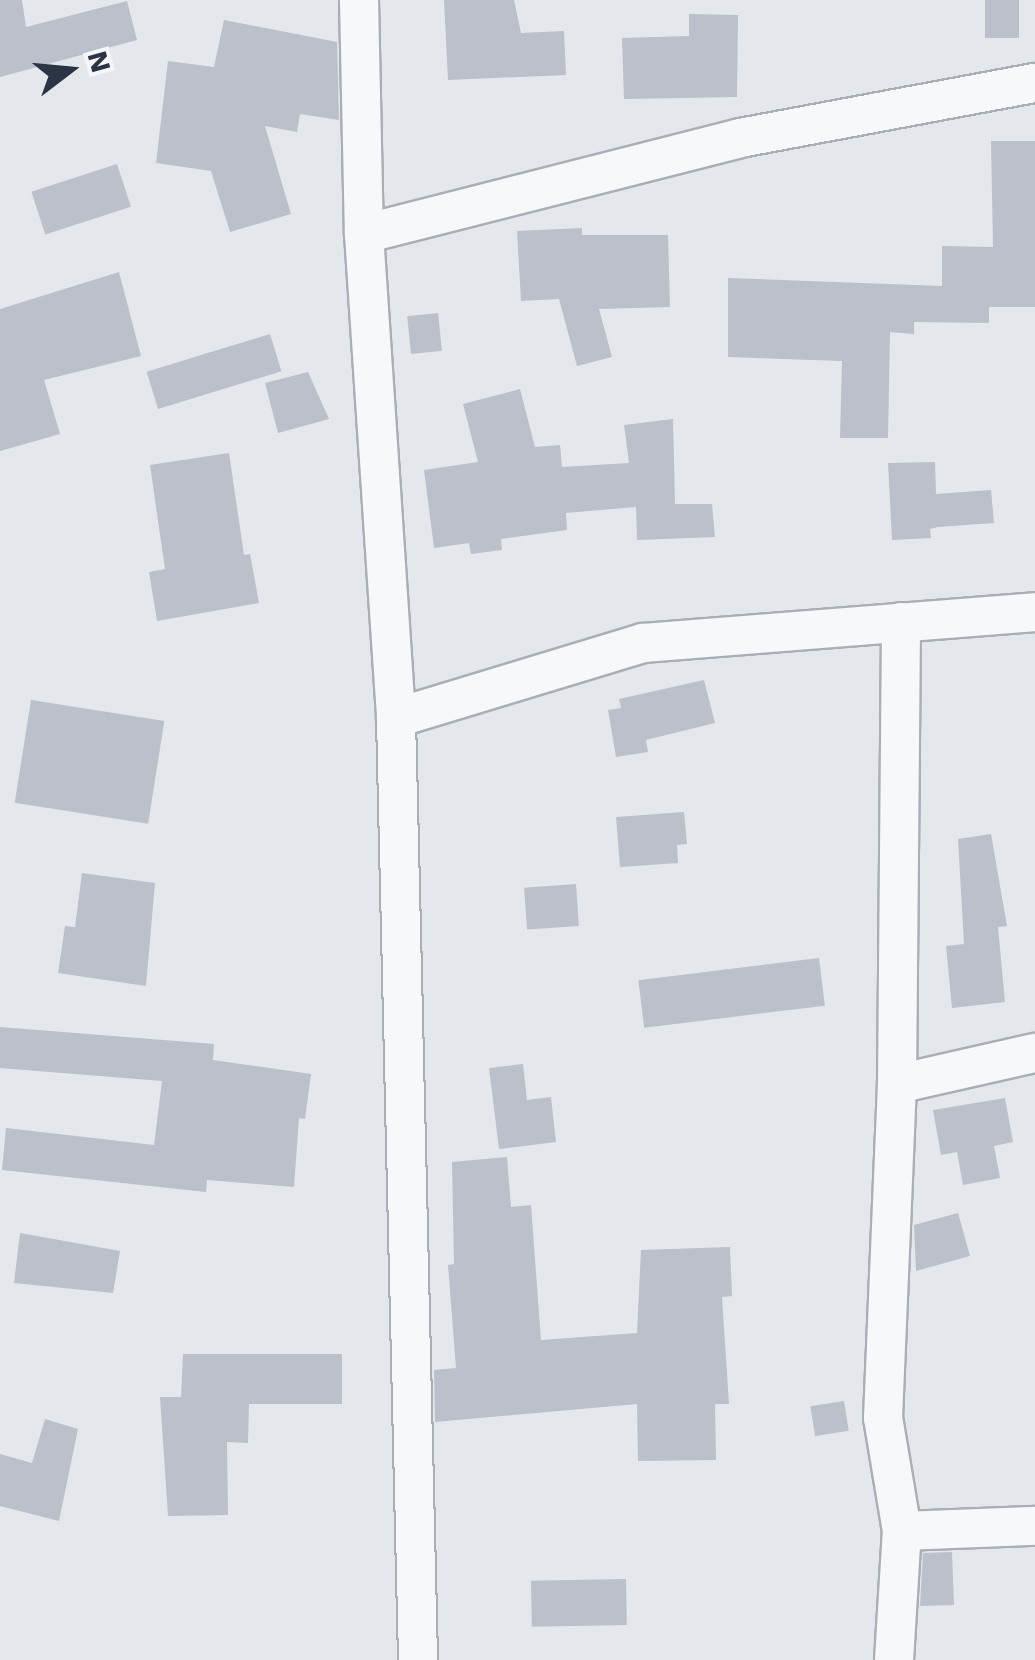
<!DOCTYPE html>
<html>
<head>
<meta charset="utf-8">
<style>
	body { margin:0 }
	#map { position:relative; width:1035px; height:1660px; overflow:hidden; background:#e4e7ec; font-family:"Work Sans",sans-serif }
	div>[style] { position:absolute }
	.building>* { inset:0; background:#bbc0ca; transform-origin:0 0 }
	.roads { filter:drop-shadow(2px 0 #a9aeb7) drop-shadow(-2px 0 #a9aeb7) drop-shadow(0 2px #a9aeb7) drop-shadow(0 -2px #a9aeb7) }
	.minor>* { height:38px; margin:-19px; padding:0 19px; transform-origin:19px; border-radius:19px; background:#f7f8fa }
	span { translate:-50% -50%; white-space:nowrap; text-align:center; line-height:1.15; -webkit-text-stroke:8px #f4f6f9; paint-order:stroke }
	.north { position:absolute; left:20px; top:20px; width:100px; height:100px; -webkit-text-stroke:8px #f4f6f9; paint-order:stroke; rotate:74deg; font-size:28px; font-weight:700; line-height:40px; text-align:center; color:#2b3445 }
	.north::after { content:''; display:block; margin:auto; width:35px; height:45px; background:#2b3445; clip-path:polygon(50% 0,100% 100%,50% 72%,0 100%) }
</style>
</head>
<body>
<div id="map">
	<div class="building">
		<div style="clip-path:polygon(0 0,22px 0,26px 27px,127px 1px,137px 40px,0 77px)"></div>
		<div style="clip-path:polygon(444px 0,514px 0,521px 33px,564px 31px,566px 75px,448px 80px)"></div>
		<div style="left:985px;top:0;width:34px;height:38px"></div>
		<div style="clip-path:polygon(689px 14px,738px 15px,737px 97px,624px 99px,622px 38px,689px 36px)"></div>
		<div style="clip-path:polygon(224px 20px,337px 42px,339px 120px,300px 114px,297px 132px,265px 126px,291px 214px,230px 232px,211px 171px,156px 163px,168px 61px,214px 67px)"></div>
		<div style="clip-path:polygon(991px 141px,1035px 141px,1035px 307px,989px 307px,989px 323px,914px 322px,914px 334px,890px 332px,888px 438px,840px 438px,842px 361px,728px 357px,728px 278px,942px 286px,942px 246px,993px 247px)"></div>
		<div style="left:117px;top:164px;width:45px;height:90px;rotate:72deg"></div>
		<div style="clip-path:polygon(582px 228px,582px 235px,668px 235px,670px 307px,599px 309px,612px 357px,577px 366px,559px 299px,521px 301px,517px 231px)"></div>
		<div style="clip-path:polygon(119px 272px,141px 356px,44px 380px,60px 434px,0 451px,0 309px)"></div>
		<div style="left:438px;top:313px;width:38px;height:31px;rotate:84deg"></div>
		<div style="left:270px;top:334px;width:39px;height:129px;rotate:73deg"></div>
		<div style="clip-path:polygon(308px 372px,329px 419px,278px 433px,265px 383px)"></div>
		<div style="clip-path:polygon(520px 389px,535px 447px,560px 445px,562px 467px,629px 463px,624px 425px,673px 419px,675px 504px,712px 504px,715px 537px,637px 540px,636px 507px,566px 513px,567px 530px,501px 539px,502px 550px,471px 554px,469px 543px,434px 548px,424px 470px,478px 462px,463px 404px)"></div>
		<div style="clip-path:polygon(229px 453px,244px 555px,250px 554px,259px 603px,157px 621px,149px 572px,165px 569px,150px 465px)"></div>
		<div style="clip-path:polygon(935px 462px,936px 494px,991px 490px,994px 523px,938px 527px,930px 529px,931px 538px,892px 540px,888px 463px)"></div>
		<div style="clip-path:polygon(704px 680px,715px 723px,646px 740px,648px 752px,616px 757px,608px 710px,621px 708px,619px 699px)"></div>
		<div style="left:31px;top:700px;width:135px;height:104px;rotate:9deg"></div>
		<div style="clip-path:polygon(684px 812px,687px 844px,677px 845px,678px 863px,620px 867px,616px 817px)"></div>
		<div style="clip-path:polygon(991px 834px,1007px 926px,998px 927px,1005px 1002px,952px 1008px,946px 946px,964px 944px,958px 839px)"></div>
		<div style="clip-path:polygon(82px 873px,155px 883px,146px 986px,58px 973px,65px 926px,75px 927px)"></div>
		<div style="left:576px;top:884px;width:42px;height:52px;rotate:86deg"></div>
		<div style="left:819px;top:958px;width:48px;height:182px;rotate:83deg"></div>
		<div style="clip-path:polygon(0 1027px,214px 1044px,213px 1060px,311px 1074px,305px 1119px,299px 1118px,294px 1187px,207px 1180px,206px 1192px,2px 1170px,6px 1128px,154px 1145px,162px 1081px,0 1068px)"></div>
		<div style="clip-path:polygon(523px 1064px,527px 1100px,551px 1097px,556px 1142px,499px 1149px,489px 1068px)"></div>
		<div style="clip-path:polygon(1005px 1098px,1013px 1142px,994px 1146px,1000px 1178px,963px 1185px,957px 1152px,941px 1155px,933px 1110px)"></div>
		<div style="clip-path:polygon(507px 1157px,511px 1207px,531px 1205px,541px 1340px,637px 1333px,641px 1250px,730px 1247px,732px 1296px,722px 1297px,729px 1404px,715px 1404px,716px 1460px,638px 1461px,637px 1404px,435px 1422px,434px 1370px,456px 1368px,448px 1265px,454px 1264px,452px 1162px)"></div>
		<div style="clip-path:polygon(958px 1213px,970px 1256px,916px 1271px,914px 1225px)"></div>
		<div style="clip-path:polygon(20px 1233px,120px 1251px,113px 1293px,14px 1283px)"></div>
		<div style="clip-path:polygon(183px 1354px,342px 1354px,342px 1404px,249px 1404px,248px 1443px,227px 1442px,228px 1515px,168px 1516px,160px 1397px,181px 1397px)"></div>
		<div style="left:844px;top:1401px;width:30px;height:34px;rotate:81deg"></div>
		<div style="clip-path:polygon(45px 1419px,78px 1429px,59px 1521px,0 1506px,0 1454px,32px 1463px)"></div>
		<div style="clip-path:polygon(952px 1552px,954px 1605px,920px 1606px,923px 1553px)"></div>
		<div style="left:626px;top:1579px;width:46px;height:95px;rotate:89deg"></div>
	</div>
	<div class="roads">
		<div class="minor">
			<div style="left:359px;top:0;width:234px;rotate:88.8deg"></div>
			<div style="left:364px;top:234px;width:485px;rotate:86.2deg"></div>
			<div style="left:396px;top:718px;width:942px;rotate:88.66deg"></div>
			<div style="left:364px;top:234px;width:388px;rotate:-14.3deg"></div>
			<div style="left:740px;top:138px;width:300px;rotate:-10.6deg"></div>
			<div style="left:396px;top:718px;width:258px;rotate:-16.9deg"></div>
			<div style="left:643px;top:643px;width:393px;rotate:-4.5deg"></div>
			<div style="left:897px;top:1084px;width:141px;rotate:-12.7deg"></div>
			<div style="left:902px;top:1531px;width:133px;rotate:-2.2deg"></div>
			<div style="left:894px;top:1660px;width:129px;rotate:-86.5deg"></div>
			<div style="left:902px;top:1531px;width:115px;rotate:-99.5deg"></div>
			<div style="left:883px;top:1418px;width:334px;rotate:-87.6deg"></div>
			<div style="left:897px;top:1084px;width:462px;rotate:-89.5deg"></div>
		</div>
	</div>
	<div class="north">N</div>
</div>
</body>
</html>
